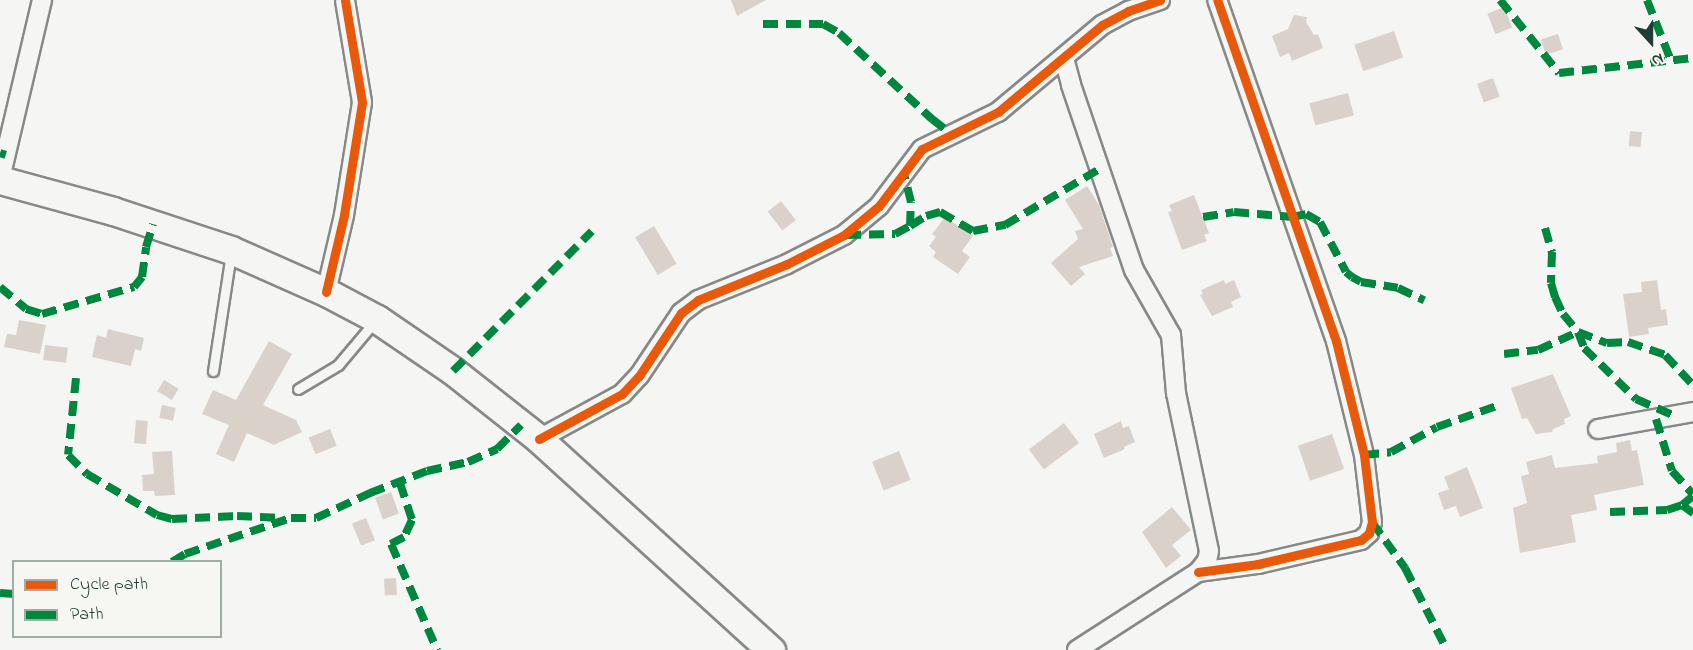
<!DOCTYPE html>
<html>
<head>
<meta charset="utf-8">
<style>
	body { margin:0 }
	#map { position:relative; width:1693px; height:650px; overflow:hidden; background:#f5f5f3; font-family:"Indie Flower",sans-serif }
	div>[style] { position:absolute }
	.building>* { inset:0; background:#dbd1cb; transform-origin:0 0 }
	.roads { filter:drop-shadow(2px 0 #858a88) drop-shadow(-2px 0 #858a88) drop-shadow(0 2px #858a88) drop-shadow(0 -2px #858a88) }
	.lane>* { height:9px; margin:-4.5px; padding:0 4.5px; transform-origin:4.5px; border-radius:4.5px; background:#f5f5f3 }
	.street>* { height:18px; margin:-9px; padding:0 9px; transform-origin:9px; border-radius:9px; background:#f5f5f3 }
	.secondary>* { height:27px; margin:-13.5px; padding:0 13.5px; transform-origin:13.5px; border-radius:13.5px; background:#f5f5f3 }
	.quiet>* { height:8px; margin-top:-4px; transform-origin:0; background:repeating-linear-gradient(90deg,#00873e 0 15px,transparent 0 23px) }
	.cycleway>* { height:9px; margin:-4.5px; padding:0 4.5px; transform-origin:4.5px; border-radius:4.5px; background:#e8590c }
	span { translate:-50% -50%; white-space:nowrap; text-align:center; line-height:1.15; -webkit-text-stroke:5px #f6f6f2; paint-order:stroke }
	.legend { position:absolute; left:12px; top:560px; width:210px; height:78px; box-sizing:border-box; background:#f6f6f2; border:2px solid #a0aca6; margin:0; padding:8px 10px; list-style:none; font-size:18px; color:#1f3d34 }
	.legend li { display:flex; align-items:center; gap:12px; height:30px }
	.legend b { width:30px; border:2px solid #a0aca6 }
	.north { position:absolute; left:1621px; top:12px; width:60px; height:60px; -webkit-text-stroke:4px #f6f6f2; paint-order:stroke; rotate:159deg; font-size:16px; font-weight:700; line-height:24px; text-align:center; color:#1f3d34 }
	.north::after { content:''; display:block; margin:auto; width:21px; height:27px; background:#1f3d34; clip-path:polygon(50% 0,100% 100%,50% 72%,0 100%) }
</style>
</head>
<body>
<div id="map">
	<div class="building">
		<div style="clip-path:polygon(731px 0,766px 0,737px 16px)"></div>
		<div style="left:1504px;top:7px;width:22px;height:18px;rotate:68deg"></div>
		<div style="clip-path:polygon(1294px 15px,1307px 17px,1306px 22px,1314px 35px,1318px 34px,1323px 48px,1292px 61px,1289px 53px,1280px 57px,1272px 36px,1288px 29px)"></div>
		<div style="left:1394px;top:31px;width:28px;height:42px;rotate:71deg"></div>
		<div style="left:1558px;top:34px;width:16px;height:18px;rotate:72deg"></div>
		<div style="left:1493px;top:78px;width:20px;height:17px;rotate:70deg"></div>
		<div style="left:1348px;top:93px;width:23px;height:40px;rotate:75deg"></div>
		<div style="left:1630px;top:131px;width:12px;height:15px;rotate:5deg"></div>
		<div style="clip-path:polygon(1087px 186px,1099px 205px,1113px 247px,1110px 248px,1113px 256px,1079px 267px,1085px 274px,1071px 286px,1051px 263px,1078px 239px,1075px 231px,1083px 229px,1065px 200px)"></div>
		<div style="clip-path:polygon(1194px 195px,1209px 233px,1204px 235px,1207px 241px,1182px 250px,1168px 212px,1172px 211px,1169px 205px)"></div>
		<div style="left:781px;top:201px;width:24px;height:17px;rotate:52deg"></div>
		<div style="clip-path:polygon(945px 217px,973px 236px,962px 251px,970px 257px,958px 274px,933px 257px,936px 252px,929px 246px,936px 237px,932px 234px)"></div>
		<div style="left:654px;top:226px;width:44px;height:22px;rotate:59deg"></div>
		<div style="clip-path:polygon(1224px 280px,1225px 284px,1234px 280px,1241px 297px,1231px 302px,1233px 307px,1212px 316px,1200px 295px,1203px 294px,1201px 290px)"></div>
		<div style="clip-path:polygon(1657px 280px,1661px 310px,1666px 309px,1668px 325px,1648px 328px,1649px 334px,1629px 337px,1623px 294px,1642px 292px,1641px 282px)"></div>
		<div style="clip-path:polygon(19px 320px,46px 325px,40px 354px,4px 347px,7px 334px,16px 335px)"></div>
		<div style="clip-path:polygon(108px 329px,144px 338px,141px 351px,135px 349px,131px 366px,92px 357px,97px 335px,106px 338px)"></div>
		<div style="clip-path:polygon(269px 341px,292px 354px,263px 405px,296px 420px,302px 432px,274px 445px,247px 433px,234px 462px,216px 454px,229px 425px,202px 414px,213px 390px,236px 400px)"></div>
		<div style="left:45px;top:345px;width:23px;height:15px;rotate:7deg"></div>
		<div style="clip-path:polygon(1553px 374px,1571px 416px,1564px 419px,1565px 424px,1553px 429px,1552px 432px,1536px 434px,1527px 418px,1522px 419px,1511px 388px)"></div>
		<div style="left:164px;top:380px;width:17px;height:13px;rotate:31deg"></div>
		<div style="left:162px;top:405px;width:14px;height:13px;rotate:12deg"></div>
		<div style="left:136px;top:420px;width:12px;height:23px;rotate:5deg"></div>
		<div style="clip-path:polygon(1121px 421px,1123px 428px,1129px 426px,1135px 442px,1124px 447px,1125px 449px,1104px 458px,1094px 434px)"></div>
		<div style="left:1064px;top:423px;width:25px;height:44px;rotate:53deg"></div>
		<div style="left:330px;top:429px;width:18px;height:23px;rotate:68deg"></div>
		<div style="left:1332px;top:434px;width:37px;height:36px;rotate:71deg"></div>
		<div style="clip-path:polygon(1630px 440px,1632px 451px,1637px 450px,1644px 485px,1594px 495px,1597px 510px,1571px 515px,1576px 542px,1520px 553px,1513px 508px,1527px 503px,1521px 476px,1529px 474px,1526px 462px,1552px 455px,1555px 468px,1598px 463px,1597px 456px,1617px 452px,1616px 443px)"></div>
		<div style="clip-path:polygon(172px 451px,175px 495px,155px 496px,154px 491px,143px 491px,142px 475px,154px 474px,152px 452px)"></div>
		<div style="left:899px;top:451px;width:31px;height:29px;rotate:68deg"></div>
		<div style="clip-path:polygon(1467px 467px,1483px 508px,1460px 517px,1456px 506px,1444px 510px,1438px 493px,1449px 489px,1444px 477px)"></div>
		<div style="left:391px;top:492px;width:23px;height:17px;rotate:70deg"></div>
		<div style="clip-path:polygon(1172px 507px,1191px 530px,1172px 545px,1181px 556px,1166px 568px,1142px 532px)"></div>
		<div style="left:366px;top:518px;width:24px;height:15px;rotate:68deg"></div>
		<div style="left:396px;top:578px;width:17px;height:12px;rotate:87deg"></div>
	</div>
	<div class="roads">
		<div class="lane">
			<div style="left:213px;top:371px;width:119px;rotate:-81.3deg"></div>
			<div style="left:298px;top:389px;width:47px;rotate:-31deg"></div>
			<div style="left:338px;top:365px;width:57px;rotate:-49.9deg"></div>
		</div>
		<div class="street">
			<div style="left:1064px;top:58px;width:28px;rotate:75deg"></div>
			<div style="left:1071px;top:85px;width:195px;rotate:71.2deg"></div>
			<div style="left:1134px;top:270px;width:75px;rotate:60.4deg"></div>
			<div style="left:1171px;top:335px;width:58px;rotate:85.1deg"></div>
			<div style="left:1176px;top:393px;width:161px;rotate:78.2deg"></div>
			<div style="left:1209px;top:551px;width:10px;rotate:101deg"></div>
			<div style="left:1207px;top:561px;width:14px;rotate:129deg"></div>
			<div style="left:1198px;top:572px;width:144px;rotate:147.2deg"></div>
			<div style="left:0;top:179px;width:184px;rotate:-76.8deg"></div>
			<div style="left:326px;top:292px;width:79px;rotate:-76.8deg"></div>
			<div style="left:344px;top:215px;width:114px;rotate:-80.9deg"></div>
			<div style="left:362px;top:102px;width:103px;rotate:-99.5deg"></div>
			<div style="left:1598px;top:429px;width:97px;rotate:-10.1deg"></div>
			<div style="left:539px;top:439px;width:94px;rotate:-28.5deg"></div>
			<div style="left:622px;top:394px;width:25px;rotate:-47deg"></div>
			<div style="left:639px;top:376px;width:76px;rotate:-56.3deg"></div>
			<div style="left:681px;top:313px;width:21px;rotate:-37deg"></div>
			<div style="left:698px;top:300px;width:96px;rotate:-22deg"></div>
			<div style="left:787px;top:264px;width:64px;rotate:-27deg"></div>
			<div style="left:844px;top:235px;width:45px;rotate:-39.6deg"></div>
			<div style="left:879px;top:206px;width:71px;rotate:-53deg"></div>
			<div style="left:922px;top:149px;width:85px;rotate:-26deg"></div>
			<div style="left:998px;top:112px;width:136px;rotate:-39.9deg"></div>
			<div style="left:1102px;top:25px;width:30px;rotate:-28deg"></div>
			<div style="left:1128px;top:11px;width:34px;rotate:-19deg"></div>
			<div style="left:1198px;top:572px;width:61px;rotate:-7.6deg"></div>
			<div style="left:1258px;top:564px;width:106px;rotate:-13.1deg"></div>
			<div style="left:1361px;top:540px;width:11px;rotate:-41deg"></div>
			<div style="left:1369px;top:533px;width:11px;rotate:-75deg"></div>
			<div style="left:1372px;top:522px;width:67px;rotate:-96.8deg"></div>
			<div style="left:1364px;top:455px;width:117px;rotate:-103.8deg"></div>
			<div style="left:1336px;top:341px;width:361px;rotate:-109.2deg"></div>
		</div>
		<div class="secondary">
			<div style="left:0;top:180px;width:117px;rotate:15.3deg"></div>
			<div style="left:113px;top:211px;width:124px;rotate:18.3deg"></div>
			<div style="left:231px;top:250px;width:104px;rotate:23.9deg"></div>
			<div style="left:326px;top:292px;width:58px;rotate:27.9deg"></div>
			<div style="left:377px;top:319px;width:92px;rotate:34.4deg"></div>
			<div style="left:453px;top:371px;width:110px;rotate:38.3deg"></div>
			<div style="left:539px;top:439px;width:314px;rotate:42.3deg"></div>
		</div>
	</div>
	<div class="quiet">
		<div style="left:1500px;top:0;width:94px;rotate:51.1deg"></div>
		<div style="left:1559px;top:73px;width:135px;rotate:-6.4deg"></div>
		<div style="left:1647px;top:0;width:68px;rotate:68.4deg"></div>
		<div style="left:763px;top:24px;width:60px"></div>
		<div style="left:823px;top:24px;width:18px;rotate:29deg"></div>
		<div style="left:839px;top:33px;width:127px;rotate:42.8deg"></div>
		<div style="left:932px;top:119px;width:23px;rotate:38deg"></div>
		<div style="left:0;top:153px;width:6px;rotate:18deg"></div>
		<div style="left:1203px;top:217px;width:31px;rotate:-9deg"></div>
		<div style="left:1234px;top:212px;width:59px;rotate:4.8deg"></div>
		<div style="left:1293px;top:217px;width:13px;rotate:-13deg"></div>
		<div style="left:1306px;top:214px;width:16px;rotate:30deg"></div>
		<div style="left:1320px;top:222px;width:56px;rotate:62.5deg"></div>
		<div style="left:1346px;top:272px;width:8px;rotate:40deg"></div>
		<div style="left:1352px;top:277px;width:10px;rotate:29deg"></div>
		<div style="left:1361px;top:282px;width:37px;rotate:9deg"></div>
		<div style="left:1398px;top:288px;width:29px;rotate:25deg"></div>
		<div style="left:910px;top:226px;width:19px;rotate:-32deg"></div>
		<div style="left:926px;top:216px;width:15px;rotate:-16deg"></div>
		<div style="left:940px;top:212px;width:38px;rotate:30deg"></div>
		<div style="left:973px;top:231px;width:33px;rotate:-11deg"></div>
		<div style="left:1005px;top:225px;width:112px;rotate:-30.7deg"></div>
		<div style="left:1545px;top:228px;width:25px;rotate:74deg"></div>
		<div style="left:1552px;top:252px;width:31px;rotate:92deg"></div>
		<div style="left:1551px;top:283px;width:15px;rotate:74deg"></div>
		<div style="left:1555px;top:297px;width:19px;rotate:65deg"></div>
		<div style="left:1563px;top:314px;width:23px;rotate:50deg"></div>
		<div style="left:1578px;top:332px;width:31px;rotate:21deg"></div>
		<div style="left:1607px;top:343px;width:21px;rotate:-3deg"></div>
		<div style="left:1628px;top:342px;width:39px;rotate:19deg"></div>
		<div style="left:1665px;top:355px;width:41px;rotate:47deg"></div>
		<div style="left:846px;top:235px;width:49px;rotate:-1.2deg"></div>
		<div style="left:895px;top:234px;width:17px;rotate:-28deg"></div>
		<div style="left:910px;top:226px;width:24px;rotate:-88deg"></div>
		<div style="left:911px;top:202px;width:30px;rotate:-104deg"></div>
		<div style="left:0;top:287px;width:34px;rotate:40deg"></div>
		<div style="left:26px;top:309px;width:17px;rotate:17deg"></div>
		<div style="left:42px;top:314px;width:96px;rotate:-16.4deg"></div>
		<div style="left:134px;top:287px;width:13px;rotate:-51deg"></div>
		<div style="left:142px;top:277px;width:30px;rotate:-82deg"></div>
		<div style="left:146px;top:247px;width:24px;rotate:-73deg"></div>
		<div style="left:1504px;top:354px;width:34px;rotate:-7deg"></div>
		<div style="left:1538px;top:350px;width:44px;rotate:-24.2deg"></div>
		<div style="left:1578px;top:332px;width:17px;rotate:69deg"></div>
		<div style="left:1584px;top:348px;width:73px;rotate:44.4deg"></div>
		<div style="left:1636px;top:399px;width:43px;rotate:23.6deg"></div>
		<div style="left:453px;top:371px;width:197px;rotate:-45.2deg"></div>
		<div style="left:76px;top:378px;width:77px;rotate:95.9deg"></div>
		<div style="left:68px;top:455px;width:27px;rotate:45deg"></div>
		<div style="left:87px;top:474px;width:81px;rotate:30.4deg"></div>
		<div style="left:157px;top:515px;width:16px;rotate:15deg"></div>
		<div style="left:172px;top:519px;width:65px;rotate:-2.6deg"></div>
		<div style="left:237px;top:516px;width:46px;rotate:2.5deg"></div>
		<div style="left:1656px;top:419px;width:54px;rotate:72.9deg"></div>
		<div style="left:1672px;top:471px;width:31px;rotate:48deg"></div>
		<div style="left:1364px;top:455px;width:27px;rotate:-6deg"></div>
		<div style="left:1391px;top:452px;width:52px;rotate:-28.5deg"></div>
		<div style="left:1437px;top:427px;width:64px;rotate:-19.3deg"></div>
		<div style="left:400px;top:483px;width:39px;rotate:72deg"></div>
		<div style="left:412px;top:520px;width:19px;rotate:115deg"></div>
		<div style="left:404px;top:537px;width:15px;rotate:152deg"></div>
		<div style="left:391px;top:544px;width:116px;rotate:66.5deg"></div>
		<div style="left:1682px;top:505px;width:14px;rotate:36deg"></div>
		<div style="left:1610px;top:512px;width:57px;rotate:-2deg"></div>
		<div style="left:1667px;top:510px;width:16px;rotate:-18deg"></div>
		<div style="left:1682px;top:505px;width:14px;rotate:-39deg"></div>
		<div style="left:1372px;top:522px;width:57px;rotate:54.3deg"></div>
		<div style="left:1405px;top:568px;width:92px;rotate:62.9deg"></div>
		<div style="left:172px;top:562px;width:15px;rotate:-32deg"></div>
		<div style="left:185px;top:554px;width:112px;rotate:-18.8deg"></div>
		<div style="left:291px;top:518px;width:25px"></div>
		<div style="left:316px;top:518px;width:60px;rotate:-24.8deg"></div>
		<div style="left:370px;top:493px;width:61px;rotate:-21.1deg"></div>
		<div style="left:427px;top:471px;width:42px;rotate:-12.4deg"></div>
		<div style="left:468px;top:462px;width:32px;rotate:-24deg"></div>
		<div style="left:497px;top:449px;width:34px;rotate:-45deg"></div>
		<div style="left:0;top:593px;width:14px;rotate:4deg"></div>
	</div>
	<div class="cycleway">
		<div style="left:326px;top:292px;width:79px;rotate:-76.8deg"></div>
		<div style="left:344px;top:215px;width:114px;rotate:-80.9deg"></div>
		<div style="left:362px;top:102px;width:103px;rotate:-99.5deg"></div>
		<div style="left:539px;top:439px;width:94px;rotate:-28.5deg"></div>
		<div style="left:622px;top:394px;width:25px;rotate:-47deg"></div>
		<div style="left:639px;top:376px;width:76px;rotate:-56.3deg"></div>
		<div style="left:681px;top:313px;width:21px;rotate:-37deg"></div>
		<div style="left:698px;top:300px;width:96px;rotate:-22deg"></div>
		<div style="left:787px;top:264px;width:64px;rotate:-27deg"></div>
		<div style="left:844px;top:235px;width:45px;rotate:-39.6deg"></div>
		<div style="left:879px;top:206px;width:71px;rotate:-53deg"></div>
		<div style="left:922px;top:149px;width:85px;rotate:-26deg"></div>
		<div style="left:998px;top:112px;width:136px;rotate:-39.9deg"></div>
		<div style="left:1102px;top:25px;width:30px;rotate:-28deg"></div>
		<div style="left:1128px;top:11px;width:34px;rotate:-19deg"></div>
		<div style="left:1198px;top:572px;width:61px;rotate:-7.6deg"></div>
		<div style="left:1258px;top:564px;width:106px;rotate:-13.1deg"></div>
		<div style="left:1361px;top:540px;width:11px;rotate:-41deg"></div>
		<div style="left:1369px;top:533px;width:11px;rotate:-75deg"></div>
		<div style="left:1372px;top:522px;width:67px;rotate:-96.8deg"></div>
		<div style="left:1364px;top:455px;width:117px;rotate:-103.8deg"></div>
		<div style="left:1336px;top:341px;width:361px;rotate:-109.2deg"></div>
	</div>
	<ul class="legend">
	<li><b style="height:8px;background:#e8590c"></b>Cycle path</li>
	<li><b style="height:8px;background:#00873e"></b>Path</li>
	</ul>
	<div class="north">N</div>
</div>
</body>
</html>
